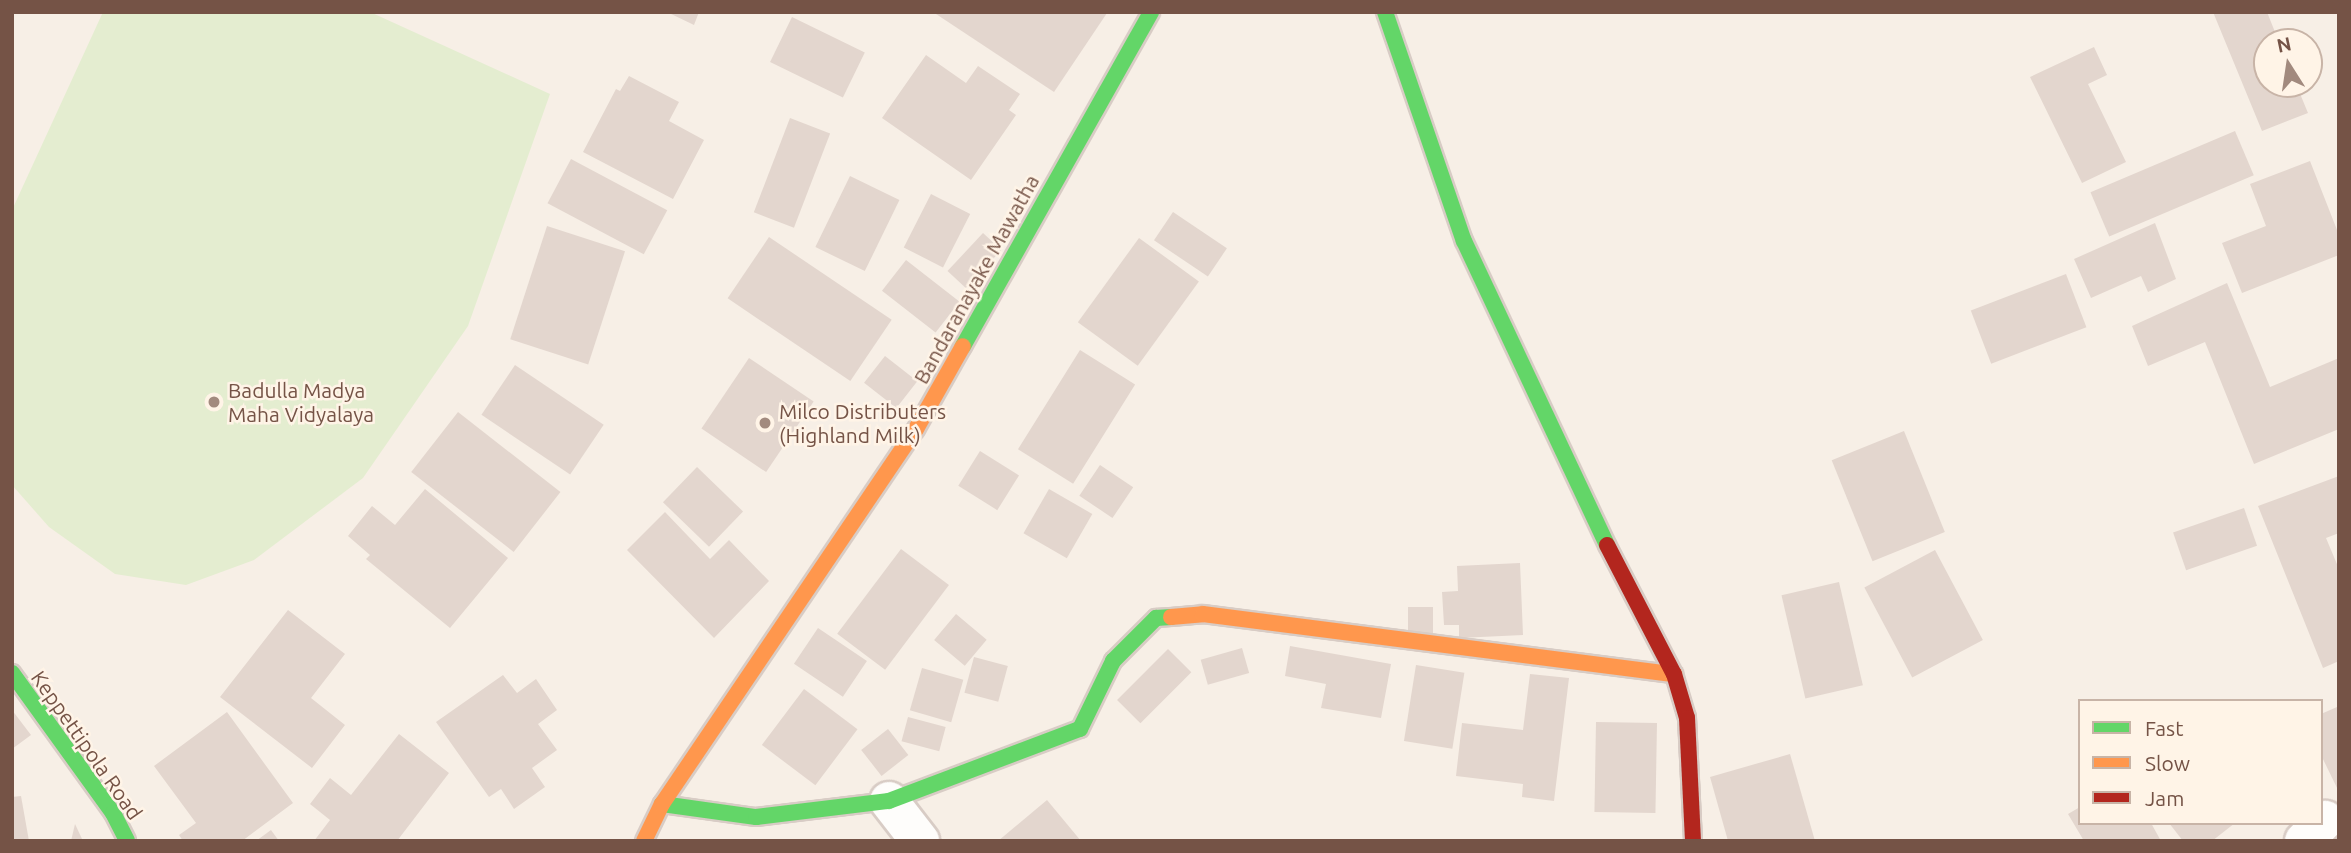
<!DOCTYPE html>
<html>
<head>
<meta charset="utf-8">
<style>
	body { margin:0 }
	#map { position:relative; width:2351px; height:853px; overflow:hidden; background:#f7efe6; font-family:Ubuntu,sans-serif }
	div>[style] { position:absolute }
	.green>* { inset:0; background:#e4edd0 }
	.building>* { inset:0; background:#e3d6ce; transform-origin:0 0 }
	.roads { filter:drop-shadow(2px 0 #d8ccc5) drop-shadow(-2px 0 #d8ccc5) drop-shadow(0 2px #d8ccc5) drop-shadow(0 -2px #d8ccc5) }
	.street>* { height:38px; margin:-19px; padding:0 19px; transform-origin:19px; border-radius:19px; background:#fefdfb }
	.fast>* { height:16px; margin:-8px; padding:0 8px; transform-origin:8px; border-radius:8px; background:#63d668 }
	.slow>* { height:16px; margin:-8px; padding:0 8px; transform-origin:8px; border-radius:8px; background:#ff974d }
	.jam>* { height:16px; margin:-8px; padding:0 8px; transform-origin:8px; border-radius:8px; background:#b3261e }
	.dots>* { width:19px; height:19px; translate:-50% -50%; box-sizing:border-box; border:4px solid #fff4e7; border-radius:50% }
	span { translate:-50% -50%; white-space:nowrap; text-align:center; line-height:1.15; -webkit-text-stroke:5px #fff4e7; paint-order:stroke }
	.street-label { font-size:21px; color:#755346 }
	.poi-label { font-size:21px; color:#755346 }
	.left { translate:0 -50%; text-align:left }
	.frame { position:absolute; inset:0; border:14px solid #755346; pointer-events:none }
	.legend { position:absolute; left:2078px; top:699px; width:245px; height:126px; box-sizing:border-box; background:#fff4e7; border:2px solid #c8b4a7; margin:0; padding:9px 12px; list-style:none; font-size:21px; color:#755346 }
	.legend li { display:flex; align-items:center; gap:14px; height:35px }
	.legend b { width:35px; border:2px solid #c8b4a7 }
	.north { position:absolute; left:2253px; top:28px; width:70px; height:70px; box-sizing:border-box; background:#fff4e7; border:2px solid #c8b4a7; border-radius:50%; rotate:348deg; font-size:19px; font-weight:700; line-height:28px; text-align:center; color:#755346 }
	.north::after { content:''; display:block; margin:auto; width:24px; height:32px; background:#a28a7e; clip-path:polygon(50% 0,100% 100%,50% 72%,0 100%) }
</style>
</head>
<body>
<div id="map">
	<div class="green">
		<div style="clip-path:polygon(103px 12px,370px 12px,550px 94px,468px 326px,363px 478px,254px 560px,186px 585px,115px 574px,49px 527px,12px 485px,12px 210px)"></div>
	</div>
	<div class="building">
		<div style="clip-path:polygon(667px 12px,699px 12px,694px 25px)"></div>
		<div style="clip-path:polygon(933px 12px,1105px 12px,1107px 13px,1054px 92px)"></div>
		<div style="clip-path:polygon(2213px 12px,2267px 12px,2279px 42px,2267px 42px,2267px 84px,2296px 84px,2308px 113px,2262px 131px)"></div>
		<div style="left:792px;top:17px;width:81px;height:50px;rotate:26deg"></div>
		<div style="clip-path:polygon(2094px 47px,2107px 75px,2088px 84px,2126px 162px,2082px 183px,2030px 77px)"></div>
		<div style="clip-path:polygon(926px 55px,966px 83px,978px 66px,1020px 94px,1009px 110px,1016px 115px,971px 180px,882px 118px)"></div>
		<div style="clip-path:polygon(629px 76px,679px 102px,669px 121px,704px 140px,673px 199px,583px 152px,616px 89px,620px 91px)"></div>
		<div style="left:790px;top:118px;width:43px;height:101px;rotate:21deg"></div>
		<div style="left:2235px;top:131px;width:48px;height:157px;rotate:67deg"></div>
		<div style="left:571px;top:159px;width:109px;height:50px;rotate:28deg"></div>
		<div style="clip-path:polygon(2310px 161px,2339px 235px,2339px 255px,2242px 293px,2222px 243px,2266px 226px,2250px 184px)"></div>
		<div style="left:850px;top:176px;width:55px;height:79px;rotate:26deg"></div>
		<div style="left:931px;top:194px;width:44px;height:60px;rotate:27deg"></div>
		<div style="left:1173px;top:212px;width:65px;height:34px;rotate:34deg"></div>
		<div style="clip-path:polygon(2155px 223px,2176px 279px,2148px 292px,2141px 276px,2091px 298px,2074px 259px)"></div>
		<div style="left:547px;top:226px;width:82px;height:119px;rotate:18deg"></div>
		<div style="left:983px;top:233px;width:25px;height:52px;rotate:43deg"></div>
		<div style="left:769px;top:237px;width:148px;height:74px;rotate:34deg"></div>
		<div style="left:1139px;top:238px;width:74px;height:104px;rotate:36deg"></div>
		<div style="left:906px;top:260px;width:68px;height:39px;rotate:38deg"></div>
		<div style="left:2066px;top:274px;width:57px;height:102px;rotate:69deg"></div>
		<div style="clip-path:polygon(2227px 283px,2270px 387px,2339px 358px,2339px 429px,2254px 464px,2205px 342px,2148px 366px,2132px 326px)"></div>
		<div style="left:1080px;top:350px;width:65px;height:117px;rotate:32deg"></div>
		<div style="left:885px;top:356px;width:41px;height:34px;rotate:38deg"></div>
		<div style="left:749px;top:358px;width:78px;height:85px;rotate:34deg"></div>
		<div style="left:515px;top:365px;width:107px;height:60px;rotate:34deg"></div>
		<div style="left:458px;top:412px;width:130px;height:76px;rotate:38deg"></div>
		<div style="left:1904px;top:431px;width:109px;height:78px;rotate:68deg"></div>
		<div style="left:980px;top:451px;width:46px;height:41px;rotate:32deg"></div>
		<div style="left:1100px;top:465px;width:40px;height:37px;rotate:34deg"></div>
		<div style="left:697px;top:467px;width:64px;height:49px;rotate:44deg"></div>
		<div style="clip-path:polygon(2339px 476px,2339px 533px,2326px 538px,2339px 569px,2339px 661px,2323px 668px,2258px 506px)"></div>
		<div style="clip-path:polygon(425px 489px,508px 558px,450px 628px,366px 559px,370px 555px,348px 536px,372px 506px,395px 525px)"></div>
		<div style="left:1049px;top:489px;width:50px;height:51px;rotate:30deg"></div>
		<div style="left:2244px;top:508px;width:40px;height:75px;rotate:71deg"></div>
		<div style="clip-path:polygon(665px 512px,710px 559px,729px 540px,769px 581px,714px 638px,627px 550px)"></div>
		<div style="left:901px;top:549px;width:60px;height:106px;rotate:37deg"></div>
		<div style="left:1935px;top:550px;width:102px;height:80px;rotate:62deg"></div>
		<div style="clip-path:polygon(1520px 563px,1523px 635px,1459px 638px,1459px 625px,1444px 625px,1442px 592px,1458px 591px,1457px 566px)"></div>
		<div style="left:1839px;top:582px;width:106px;height:59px;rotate:77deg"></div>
		<div style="left:1408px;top:607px;width:25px;height:27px"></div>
		<div style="clip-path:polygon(288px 610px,345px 654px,311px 698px,345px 725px,312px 768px,220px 697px)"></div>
		<div style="left:956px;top:614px;width:40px;height:34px;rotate:40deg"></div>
		<div style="left:818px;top:628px;width:59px;height:43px;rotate:34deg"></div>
		<div style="clip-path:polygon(1290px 646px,1391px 664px,1381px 718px,1321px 708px,1326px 684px,1285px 676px)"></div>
		<div style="left:1242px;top:648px;width:26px;height:43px;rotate:74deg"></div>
		<div style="left:1168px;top:649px;width:33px;height:72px;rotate:45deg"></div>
		<div style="left:974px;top:657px;width:35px;height:37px;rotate:15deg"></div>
		<div style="left:1416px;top:665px;width:49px;height:77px;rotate:9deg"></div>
		<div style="left:922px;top:668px;width:43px;height:44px;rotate:16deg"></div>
		<div style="clip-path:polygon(1530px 674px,1569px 678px,1554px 801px,1522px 797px,1523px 784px,1456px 776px,1462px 723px,1523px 730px)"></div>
		<div style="clip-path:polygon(503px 675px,517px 693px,536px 679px,557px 710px,538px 724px,557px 750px,532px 768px,545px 787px,514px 809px,501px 789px,489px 797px,436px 722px)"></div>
		<div style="left:804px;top:689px;width:67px;height:70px;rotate:37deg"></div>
		<div style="clip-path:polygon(2337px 707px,2339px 711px,2339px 792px,2321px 755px,2321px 714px)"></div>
		<div style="clip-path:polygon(12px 710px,31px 735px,12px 749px)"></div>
		<div style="clip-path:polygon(227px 712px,293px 803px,242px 841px,183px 841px,179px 835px,196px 823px,154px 766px)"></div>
		<div style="left:908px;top:717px;width:39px;height:25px;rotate:15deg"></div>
		<div style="left:1596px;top:722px;width:61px;height:90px;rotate:1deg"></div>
		<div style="left:888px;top:729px;width:33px;height:34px;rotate:52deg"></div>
		<div style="clip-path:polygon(399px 734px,449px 773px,397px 841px,314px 841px,330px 820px,310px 804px,330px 778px,351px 795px)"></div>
		<div style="clip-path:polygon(1790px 754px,1815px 841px,1728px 841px,1710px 777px)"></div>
		<div style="clip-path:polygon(21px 796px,29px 841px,12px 841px,12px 797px)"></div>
		<div style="clip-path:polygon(1047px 800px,1081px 841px,998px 841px)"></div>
		<div style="clip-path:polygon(2080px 807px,2080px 823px,2151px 823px,2161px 841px,2084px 841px,2068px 814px)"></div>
		<div style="clip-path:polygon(2169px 823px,2235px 823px,2212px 841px,2183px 841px)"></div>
		<div style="clip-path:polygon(75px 824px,83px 841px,71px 841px)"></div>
		<div style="clip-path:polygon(271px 830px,279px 841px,256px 841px)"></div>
	</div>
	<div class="roads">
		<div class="street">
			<div style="left:889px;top:801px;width:51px;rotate:52.2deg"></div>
			<div style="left:2304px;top:841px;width:30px;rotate:-45deg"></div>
		</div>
		<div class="fast">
			<div style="left:1385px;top:12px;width:242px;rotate:71deg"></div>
			<div style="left:1464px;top:241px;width:336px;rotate:64.8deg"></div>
			<div style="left:963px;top:346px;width:383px;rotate:-60.6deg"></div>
			<div style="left:12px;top:673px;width:173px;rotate:54.2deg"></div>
			<div style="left:113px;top:813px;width:31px;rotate:63deg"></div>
			<div style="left:662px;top:804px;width:95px;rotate:7.9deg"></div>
			<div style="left:756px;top:817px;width:134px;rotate:-6.9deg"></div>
			<div style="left:889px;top:801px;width:204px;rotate:-20.7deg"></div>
			<div style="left:1080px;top:729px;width:76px;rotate:-64.1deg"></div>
			<div style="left:1113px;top:661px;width:61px;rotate:-45deg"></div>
			<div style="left:1156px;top:618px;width:15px;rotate:-4deg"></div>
		</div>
		<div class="slow">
			<div style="left:1171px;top:617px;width:32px;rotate:-5deg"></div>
			<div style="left:1203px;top:614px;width:475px;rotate:7.3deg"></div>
			<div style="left:644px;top:841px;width:41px;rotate:-64.1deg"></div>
			<div style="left:662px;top:804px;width:453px;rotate:-55.9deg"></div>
			<div style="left:916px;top:429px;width:95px;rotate:-60.5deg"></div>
		</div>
		<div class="jam">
			<div style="left:1607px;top:545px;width:145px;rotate:62.6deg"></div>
			<div style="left:1674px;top:674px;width:46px;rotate:73.5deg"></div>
			<div style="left:1687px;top:718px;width:123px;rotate:87.2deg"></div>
		</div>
	</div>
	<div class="dots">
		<div style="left:214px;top:402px;background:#a28a7e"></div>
		<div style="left:765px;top:423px;background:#a28a7e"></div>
	</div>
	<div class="street-label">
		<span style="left:976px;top:279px;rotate:-61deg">Bandaranayake Mawatha</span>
		<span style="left:87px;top:745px;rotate:55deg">Keppettipola Road</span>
	</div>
	<div class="poi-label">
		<span class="left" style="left:228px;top:402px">Badulla Madya<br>Maha Vidyalaya</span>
		<span class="left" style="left:779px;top:423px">Milco Distributers<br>(Highland Milk)</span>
	</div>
	<div class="frame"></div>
	<ul class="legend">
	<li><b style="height:9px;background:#63d668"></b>Fast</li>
	<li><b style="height:9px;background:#ff974d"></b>Slow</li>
	<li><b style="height:9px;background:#b3261e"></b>Jam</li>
	</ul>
	<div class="north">N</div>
</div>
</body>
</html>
